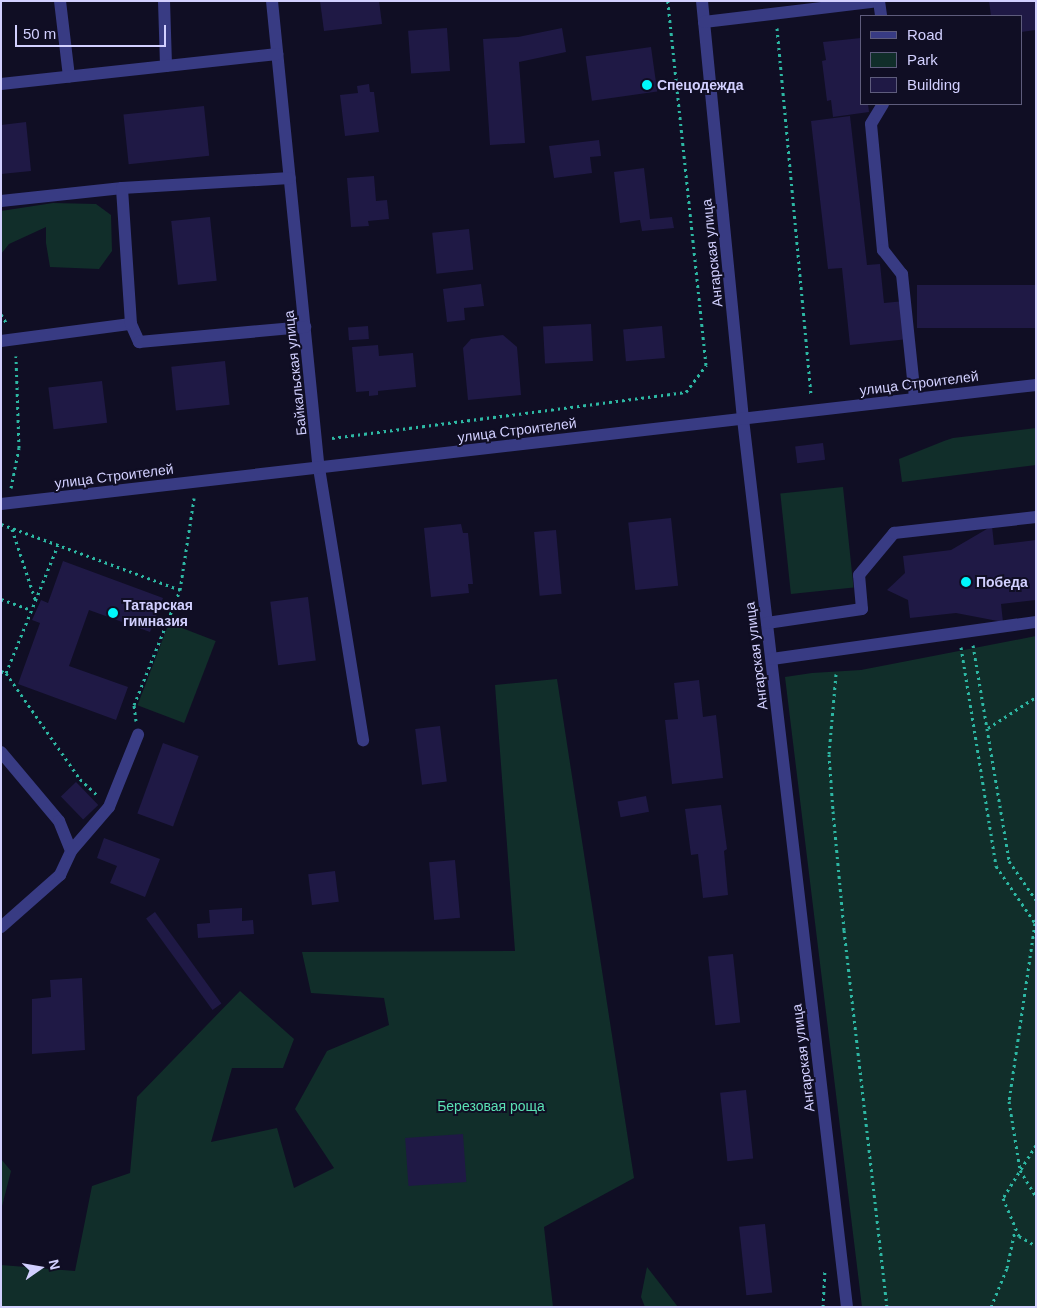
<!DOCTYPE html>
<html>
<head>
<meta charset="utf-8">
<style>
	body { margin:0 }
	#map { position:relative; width:1037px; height:1308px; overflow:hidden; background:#100e24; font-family:Helvetica,sans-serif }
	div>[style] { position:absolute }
	.green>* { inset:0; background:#112e2a; transform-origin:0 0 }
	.building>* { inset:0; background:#1f1945; transform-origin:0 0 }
	.path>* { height:3px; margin-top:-1.5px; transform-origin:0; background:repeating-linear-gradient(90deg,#2db7a3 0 2.5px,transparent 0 6.5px) }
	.minor>* { height:12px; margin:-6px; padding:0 6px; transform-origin:6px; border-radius:6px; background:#383b83 }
	.dots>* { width:14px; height:14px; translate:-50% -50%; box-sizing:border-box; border:2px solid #100e24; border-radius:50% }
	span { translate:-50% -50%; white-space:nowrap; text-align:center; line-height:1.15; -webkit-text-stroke:4px #100e24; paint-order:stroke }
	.poi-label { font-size:14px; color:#d2d0ff; font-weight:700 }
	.left { translate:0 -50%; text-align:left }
	.street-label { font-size:14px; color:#d2d0ff }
	.park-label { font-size:14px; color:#5ae1b4 }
	.frame { position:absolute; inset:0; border:2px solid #d2d0ff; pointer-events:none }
	.legend { position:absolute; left:860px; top:15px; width:162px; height:90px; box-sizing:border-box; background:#100e24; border:1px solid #5e5c7c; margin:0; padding:6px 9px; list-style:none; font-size:15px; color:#d2d0ff }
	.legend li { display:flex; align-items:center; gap:10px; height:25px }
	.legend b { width:25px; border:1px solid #5e5c7c }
	.north { position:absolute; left:15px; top:1243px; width:50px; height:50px; -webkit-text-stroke:4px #100e24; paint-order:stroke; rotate:77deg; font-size:14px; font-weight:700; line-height:20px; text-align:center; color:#d2d0ff }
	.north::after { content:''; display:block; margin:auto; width:18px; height:22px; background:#d2d0ff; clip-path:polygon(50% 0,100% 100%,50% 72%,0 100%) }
	.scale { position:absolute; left:15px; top:25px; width:151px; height:22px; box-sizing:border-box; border:2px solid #d2d0ff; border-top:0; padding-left:6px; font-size:15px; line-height:18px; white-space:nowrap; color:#d2d0ff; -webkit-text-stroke:4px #100e24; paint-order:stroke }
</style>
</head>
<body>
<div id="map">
	<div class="green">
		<div style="clip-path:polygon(53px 203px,96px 204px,111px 215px,112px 251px,99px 269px,50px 267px,46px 243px,46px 227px,9px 244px,1px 254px,1px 211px)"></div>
		<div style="clip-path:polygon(1036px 428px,1036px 465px,902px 482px,899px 459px,944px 441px,953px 438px)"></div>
		<div style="left:843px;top:487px;width:101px;height:63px;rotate:84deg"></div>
		<div style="left:169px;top:623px;width:50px;height:88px;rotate:21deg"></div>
		<div style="clip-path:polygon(1036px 636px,1036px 1307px,862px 1307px,785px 677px,812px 673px,861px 670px)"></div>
		<div style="clip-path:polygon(557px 679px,634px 1178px,544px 1227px,553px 1307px,1px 1307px,1px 1265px,75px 1271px,92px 1186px,130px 1173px,137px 1097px,240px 991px,294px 1039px,283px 1068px,232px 1068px,211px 1142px,277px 1128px,294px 1188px,334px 1168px,295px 1109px,327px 1051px,389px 1025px,384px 998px,311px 993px,302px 952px,515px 951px,495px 685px)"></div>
		<div style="clip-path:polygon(1px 1159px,11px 1171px,1px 1210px)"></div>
		<div style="clip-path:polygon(647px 1267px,678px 1307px,645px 1307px,641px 1297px)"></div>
	</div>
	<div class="building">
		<div style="clip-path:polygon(320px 1px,379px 1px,382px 24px,324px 31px)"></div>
		<div style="clip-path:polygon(989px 1px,1036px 1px,1036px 30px,1021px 32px,1021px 16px,991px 16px)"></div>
		<div style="left:447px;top:28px;width:43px;height:39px;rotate:86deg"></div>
		<div style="clip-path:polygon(562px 28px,566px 52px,519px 62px,525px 143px,490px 145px,483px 39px,518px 37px)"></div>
		<div style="clip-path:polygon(861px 38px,861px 104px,868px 104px,869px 112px,833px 117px,831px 100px,827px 101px,822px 61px,826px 60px,823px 42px)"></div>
		<div style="left:651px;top:47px;width:45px;height:66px;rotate:82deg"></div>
		<div style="clip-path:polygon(369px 84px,370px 92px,374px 92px,379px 132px,345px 136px,340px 95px,358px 93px,357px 86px)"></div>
		<div style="left:204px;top:106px;width:50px;height:81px;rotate:84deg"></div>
		<div style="clip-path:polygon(850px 116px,867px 265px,880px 264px,884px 303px,905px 301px,909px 339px,850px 345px,842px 268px,828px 269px,811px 121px)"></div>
		<div style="clip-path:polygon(26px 122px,31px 171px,1px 174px,1px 125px)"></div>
		<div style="clip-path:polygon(599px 140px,601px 156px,590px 157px,592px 173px,554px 178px,549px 146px)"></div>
		<div style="clip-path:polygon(644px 168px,650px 219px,672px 217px,674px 228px,642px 231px,640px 220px,620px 223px,614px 172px)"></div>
		<div style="clip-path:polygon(374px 176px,376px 201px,387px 200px,389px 219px,368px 221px,369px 226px,351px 227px,347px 178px)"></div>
		<div style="left:210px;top:217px;width:64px;height:39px;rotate:84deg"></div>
		<div style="left:469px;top:229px;width:41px;height:37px;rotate:84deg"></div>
		<div style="clip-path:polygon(481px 284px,484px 306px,464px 308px,465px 320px,447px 322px,443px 289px)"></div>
		<div style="left:1036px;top:285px;width:43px;height:119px;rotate:90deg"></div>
		<div style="left:591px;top:324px;width:37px;height:48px;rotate:87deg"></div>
		<div style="left:368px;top:326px;width:13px;height:20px;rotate:86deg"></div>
		<div style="left:662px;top:326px;width:32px;height:39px;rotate:85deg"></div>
		<div style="clip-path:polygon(503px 335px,517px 347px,521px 395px,468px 400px,463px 348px,471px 339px)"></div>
		<div style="clip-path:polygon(378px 345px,379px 356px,413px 353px,416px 387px,378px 391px,378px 395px,369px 396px,369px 391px,356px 392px,352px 347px)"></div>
		<div style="left:225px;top:361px;width:44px;height:54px;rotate:84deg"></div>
		<div style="left:102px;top:381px;width:42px;height:54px;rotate:83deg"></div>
		<div style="left:823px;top:443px;width:17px;height:28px;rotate:83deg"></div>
		<div style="left:671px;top:518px;width:68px;height:43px;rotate:84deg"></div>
		<div style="clip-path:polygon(461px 524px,463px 533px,468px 533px,473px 584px,468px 584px,469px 593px,431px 597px,424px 528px)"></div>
		<div style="clip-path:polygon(992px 526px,994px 545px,1036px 540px,1036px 600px,1001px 604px,1003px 622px,956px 613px,910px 618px,908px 600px,887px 590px,905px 573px,903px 556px,951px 550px)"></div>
		<div style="left:556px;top:530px;width:64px;height:22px;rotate:85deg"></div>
		<div style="clip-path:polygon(63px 561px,163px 598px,150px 632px,89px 610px,69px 666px,128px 687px,116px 720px,18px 684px,40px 623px,32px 620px,41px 600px,48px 603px)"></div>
		<div style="left:308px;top:597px;width:64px;height:38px;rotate:83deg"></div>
		<div style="clip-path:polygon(699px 680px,703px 717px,716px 715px,723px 778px,672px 784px,665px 720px,678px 719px,674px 683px)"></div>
		<div style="left:440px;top:726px;width:56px;height:25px;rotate:83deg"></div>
		<div style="left:163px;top:743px;width:38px;height:75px;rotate:20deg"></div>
		<div style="left:76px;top:782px;width:32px;height:21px;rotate:46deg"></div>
		<div style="left:646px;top:796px;width:16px;height:29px;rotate:79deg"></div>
		<div style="clip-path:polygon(721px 805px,727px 849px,724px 851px,728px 895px,703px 898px,698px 854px,691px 855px,685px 809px)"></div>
		<div style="clip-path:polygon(104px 838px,160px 859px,145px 897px,110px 883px,117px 866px,97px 858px)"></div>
		<div style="left:455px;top:860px;width:58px;height:26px;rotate:85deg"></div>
		<div style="left:335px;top:871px;width:31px;height:27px;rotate:83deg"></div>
		<div style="clip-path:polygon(242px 908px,242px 921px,253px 920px,254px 934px,198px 938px,197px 924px,210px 923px,209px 910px)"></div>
		<div style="left:155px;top:912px;width:113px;height:11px;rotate:54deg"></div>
		<div style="left:733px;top:954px;width:69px;height:25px;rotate:84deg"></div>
		<div style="clip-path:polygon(82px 978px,85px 1050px,32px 1054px,32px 999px,51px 997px,50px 980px)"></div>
		<div style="left:746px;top:1090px;width:69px;height:26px;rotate:84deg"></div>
		<div style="left:463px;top:1134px;width:48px;height:58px;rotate:86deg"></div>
		<div style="left:765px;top:1224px;width:69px;height:26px;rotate:84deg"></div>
	</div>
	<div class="path">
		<div style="left:777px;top:28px;width:369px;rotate:84.7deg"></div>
		<div style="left:1px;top:314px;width:12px;rotate:59deg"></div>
		<div style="left:332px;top:438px;width:357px;rotate:-7.4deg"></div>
		<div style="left:686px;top:392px;width:34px;rotate:-53deg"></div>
		<div style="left:706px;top:365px;width:366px;rotate:-96deg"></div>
		<div style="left:11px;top:488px;width:41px;rotate:-78.7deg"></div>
		<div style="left:19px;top:448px;width:92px;rotate:-91.9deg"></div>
		<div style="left:1px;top:524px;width:191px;rotate:20.2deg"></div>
		<div style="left:12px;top:529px;width:74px;rotate:71.8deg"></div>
		<div style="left:1px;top:599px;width:32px;rotate:20deg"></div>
		<div style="left:973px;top:645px;width:219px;rotate:80.5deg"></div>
		<div style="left:1009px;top:861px;width:47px;rotate:55.3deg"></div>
		<div style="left:961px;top:647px;width:222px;rotate:80.9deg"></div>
		<div style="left:996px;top:866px;width:69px;rotate:55.6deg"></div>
		<div style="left:1035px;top:923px;width:180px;rotate:98.3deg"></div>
		<div style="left:1009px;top:1101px;width:70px;rotate:80.9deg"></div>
		<div style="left:1020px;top:1170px;width:31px;rotate:59deg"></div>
		<div style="left:1px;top:671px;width:5px;rotate:22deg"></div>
		<div style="left:6px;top:673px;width:138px;rotate:-67.9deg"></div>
		<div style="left:6px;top:673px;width:129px;rotate:55.1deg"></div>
		<div style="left:80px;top:779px;width:25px;rotate:43deg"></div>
		<div style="left:836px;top:674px;width:80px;rotate:95deg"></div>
		<div style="left:829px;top:754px;width:57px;rotate:86deg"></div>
		<div style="left:833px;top:811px;width:120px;rotate:84.7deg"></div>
		<div style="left:844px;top:930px;width:379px;rotate:83.5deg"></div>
		<div style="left:136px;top:721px;width:16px;rotate:-97deg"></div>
		<div style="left:134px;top:705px;width:124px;rotate:-68.2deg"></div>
		<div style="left:180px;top:590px;width:93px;rotate:-81.3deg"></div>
		<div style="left:988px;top:728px;width:57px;rotate:-32.9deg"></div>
		<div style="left:1036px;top:1145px;width:62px;rotate:121.9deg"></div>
		<div style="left:1003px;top:1198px;width:41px;rotate:67.2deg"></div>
		<div style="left:1019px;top:1236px;width:20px;rotate:30deg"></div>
		<div style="left:823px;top:1307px;width:37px;rotate:-87deg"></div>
		<div style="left:991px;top:1307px;width:42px;rotate:-67.7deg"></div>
		<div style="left:1007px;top:1268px;width:40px;rotate:-78deg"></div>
	</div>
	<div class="minor">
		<div style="left:60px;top:1px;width:76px;rotate:83.2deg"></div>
		<div style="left:164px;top:1px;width:65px;rotate:88.2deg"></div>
		<div style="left:272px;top:1px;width:469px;rotate:84.3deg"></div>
		<div style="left:319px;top:468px;width:276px;rotate:80.8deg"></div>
		<div style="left:702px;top:1px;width:420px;rotate:84.4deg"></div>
		<div style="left:743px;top:419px;width:894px;rotate:83.32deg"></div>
		<div style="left:704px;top:22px;width:176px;rotate:-6.8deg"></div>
		<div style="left:879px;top:1px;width:15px;rotate:82deg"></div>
		<div style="left:1px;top:84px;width:278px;rotate:-6.2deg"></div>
		<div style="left:883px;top:104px;width:23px;rotate:121deg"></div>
		<div style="left:871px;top:124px;width:127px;rotate:84.6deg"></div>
		<div style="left:883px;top:250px;width:31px;rotate:52deg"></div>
		<div style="left:902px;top:274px;width:125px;rotate:84deg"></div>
		<div style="left:1px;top:201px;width:122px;rotate:-6.1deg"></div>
		<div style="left:122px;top:188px;width:168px;rotate:-3.4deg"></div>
		<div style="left:131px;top:324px;width:20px;rotate:66deg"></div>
		<div style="left:139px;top:342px;width:167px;rotate:-5.2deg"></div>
		<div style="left:1px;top:341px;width:131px;rotate:-7.5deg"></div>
		<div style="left:131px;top:324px;width:136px;rotate:-93.8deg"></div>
		<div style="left:1px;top:504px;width:1042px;rotate:-6.56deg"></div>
		<div style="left:767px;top:623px;width:96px;rotate:-8.4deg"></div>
		<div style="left:862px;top:609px;width:34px;rotate:-95deg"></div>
		<div style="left:859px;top:575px;width:55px;rotate:-50.2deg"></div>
		<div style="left:894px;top:533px;width:143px;rotate:-6.4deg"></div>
		<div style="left:772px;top:659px;width:267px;rotate:-8deg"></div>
		<div style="left:1px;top:752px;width:90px;rotate:50deg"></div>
		<div style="left:59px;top:821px;width:32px;rotate:68deg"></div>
		<div style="left:1px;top:927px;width:79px;rotate:-41.4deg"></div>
		<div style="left:60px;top:875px;width:26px;rotate:-65deg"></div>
		<div style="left:71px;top:851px;width:58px;rotate:-49.2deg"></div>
		<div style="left:109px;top:807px;width:78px;rotate:-68.1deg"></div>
	</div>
	<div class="dots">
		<div style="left:647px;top:85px;background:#00f7fb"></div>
		<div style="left:966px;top:582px;background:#00f7fb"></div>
		<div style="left:113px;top:613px;background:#00f7fb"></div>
	</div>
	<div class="poi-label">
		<span class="left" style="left:657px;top:85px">Спецодежда</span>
		<span class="left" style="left:976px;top:582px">Победа</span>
		<span class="left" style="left:123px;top:613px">Татарская<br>гимназия</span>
	</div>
	<div class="street-label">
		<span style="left:712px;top:253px;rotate:-96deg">Ангарская улица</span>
		<span style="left:295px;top:373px;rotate:-96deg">Байкальская улица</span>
		<span style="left:919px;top:383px;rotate:-7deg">улица Строителей</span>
		<span style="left:517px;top:430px;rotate:-7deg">улица Строителей</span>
		<span style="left:114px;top:476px;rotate:-7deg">улица Строителей</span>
		<span style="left:756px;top:656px;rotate:-97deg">Ангарская улица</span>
		<span style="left:803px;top:1058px;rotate:-97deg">Ангарская улица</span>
	</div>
	<div class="park-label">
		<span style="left:491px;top:1106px">Березовая роща</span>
	</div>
	<div class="frame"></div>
	<ul class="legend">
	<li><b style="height:6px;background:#383b83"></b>Road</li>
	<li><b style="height:14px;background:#112e2a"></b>Park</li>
	<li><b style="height:14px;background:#1f1945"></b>Building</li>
	</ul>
	<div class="north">N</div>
	<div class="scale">50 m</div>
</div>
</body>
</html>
